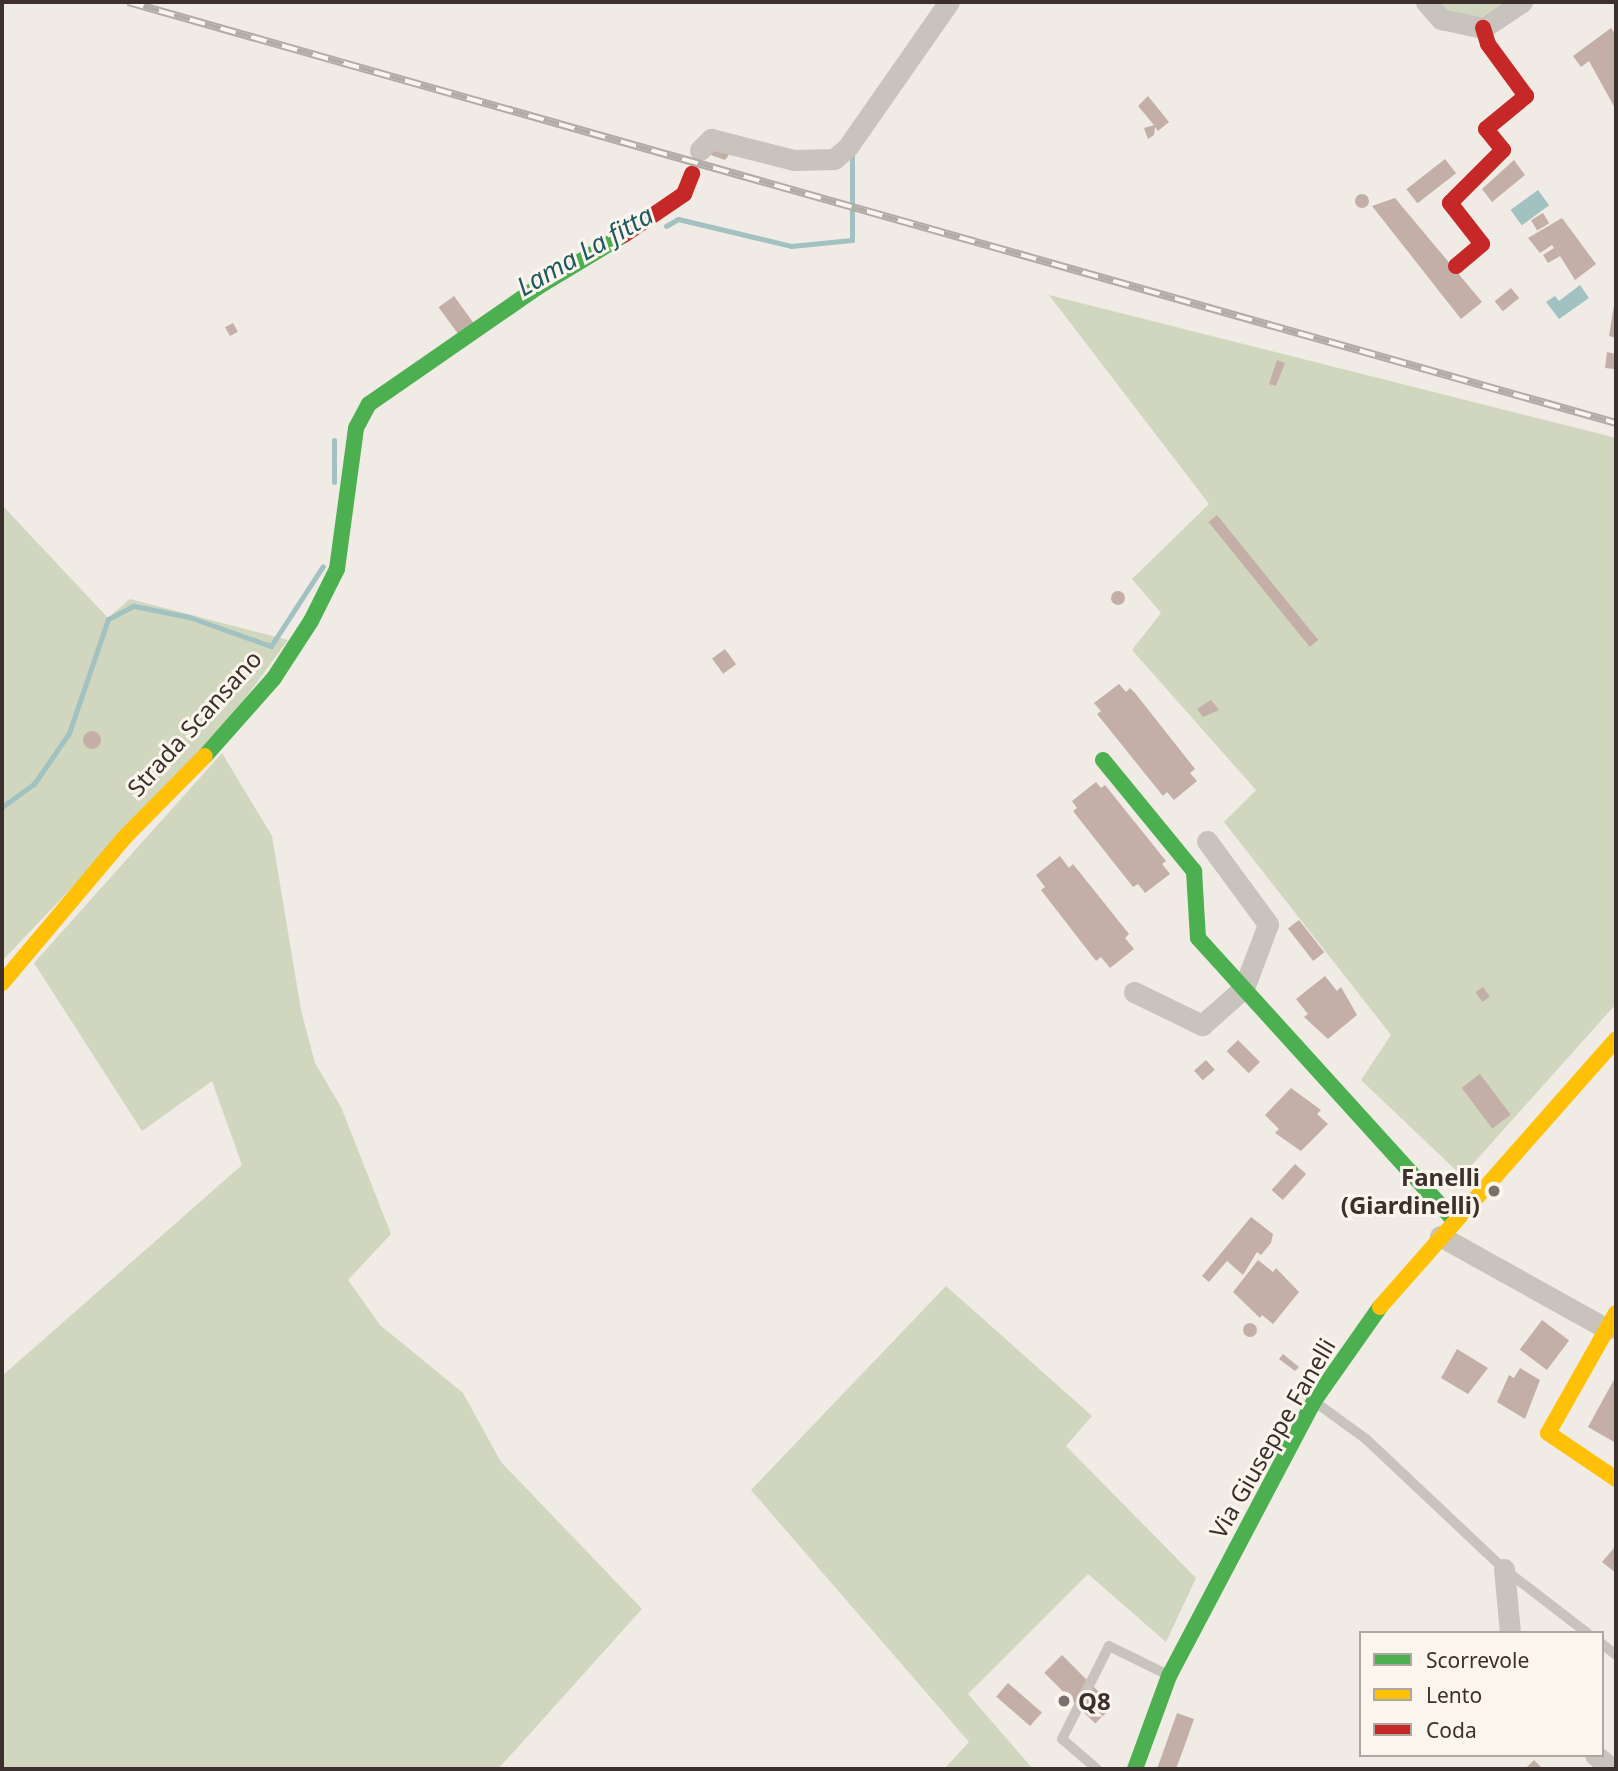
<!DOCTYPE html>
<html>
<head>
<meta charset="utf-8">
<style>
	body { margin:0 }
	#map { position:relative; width:1618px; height:1771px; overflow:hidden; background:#f0ebe5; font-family:"Noto Sans",sans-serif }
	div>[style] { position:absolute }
	.green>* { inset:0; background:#d1d6bf }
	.water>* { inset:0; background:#a1c2c1; transform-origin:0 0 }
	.stream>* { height:5px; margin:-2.5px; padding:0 2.5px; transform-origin:2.5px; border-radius:2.5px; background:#a1c2c1 }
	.building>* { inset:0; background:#c3afa7; transform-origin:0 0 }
	.round { border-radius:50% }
	.lane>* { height:10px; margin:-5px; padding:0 5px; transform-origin:5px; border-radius:5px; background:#c9c3be }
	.street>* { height:21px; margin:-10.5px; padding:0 10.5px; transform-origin:10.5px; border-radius:10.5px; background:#c9c3be }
	.fast>* { height:16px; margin:-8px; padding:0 8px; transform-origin:8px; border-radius:8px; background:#4caf50 }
	.slow>* { height:16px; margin:-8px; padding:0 8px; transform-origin:8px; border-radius:8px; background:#ffc107 }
	.jam>* { height:16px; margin:-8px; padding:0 8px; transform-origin:8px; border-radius:8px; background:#c62828 }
	.rail>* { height:8px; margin-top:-4px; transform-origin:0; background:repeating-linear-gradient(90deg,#fbf5ee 0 16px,#b1aca8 0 32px); box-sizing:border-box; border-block:2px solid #b1aca8 }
	.dots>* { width:19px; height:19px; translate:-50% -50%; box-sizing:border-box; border:4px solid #fbf5ee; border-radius:50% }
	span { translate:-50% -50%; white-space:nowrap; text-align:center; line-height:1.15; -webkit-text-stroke:6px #fbf5ee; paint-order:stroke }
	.street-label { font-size:24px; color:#3b302b }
	.poi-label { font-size:24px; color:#3b302b; font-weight:700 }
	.right { translate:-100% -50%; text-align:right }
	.left { translate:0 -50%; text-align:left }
	.water-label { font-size:26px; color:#1f5a5e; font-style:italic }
	.frame { position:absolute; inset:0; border:4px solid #3b302b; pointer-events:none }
	.legend { position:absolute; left:1359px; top:1631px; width:245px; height:126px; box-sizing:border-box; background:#fbf5ee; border:2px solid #aea6a0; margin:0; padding:9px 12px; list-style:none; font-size:21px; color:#3b302b }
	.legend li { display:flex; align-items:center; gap:14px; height:35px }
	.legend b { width:35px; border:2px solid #aea6a0 }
</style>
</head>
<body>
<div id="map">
	<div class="green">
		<div style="clip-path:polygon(1433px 2px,1504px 2px,1481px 17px,1444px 16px)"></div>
		<div style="clip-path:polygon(1049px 295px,1616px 438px,1616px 1004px,1462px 1176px,1361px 1080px,1391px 1035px,1224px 822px,1256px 790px,1132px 650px,1161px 613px,1132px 579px,1209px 504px)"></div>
		<div style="clip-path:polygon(2px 505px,108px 618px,130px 599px,288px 640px,222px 730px,2px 961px)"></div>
		<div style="clip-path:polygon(222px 753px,272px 836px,301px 1010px,315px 1063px,341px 1107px,391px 1234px,348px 1280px,380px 1325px,463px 1393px,501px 1462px,642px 1609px,498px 1769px,2px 1769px,2px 1376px,242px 1165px,212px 1081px,142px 1131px,34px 963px)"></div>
		<div style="clip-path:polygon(946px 1286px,1092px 1416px,1066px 1446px,1196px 1578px,1166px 1642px,1088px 1574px,968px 1694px,1033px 1769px,944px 1769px,969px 1742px,751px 1490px)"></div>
	</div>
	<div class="water">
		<div style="left:1538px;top:190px;width:19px;height:34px;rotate:54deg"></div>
		<div style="clip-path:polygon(1580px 285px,1589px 298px,1559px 319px,1546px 302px,1555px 296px,1559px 301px)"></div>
	</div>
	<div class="stream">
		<div style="left:666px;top:226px;width:14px;rotate:-30deg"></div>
		<div style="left:678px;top:219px;width:116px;rotate:13.4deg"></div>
		<div style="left:791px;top:246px;width:61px;rotate:-5.6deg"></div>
		<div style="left:852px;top:240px;width:89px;rotate:-90deg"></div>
		<div style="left:334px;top:440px;width:42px;rotate:90deg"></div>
		<div style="left:2px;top:807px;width:39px;rotate:-36deg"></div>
		<div style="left:34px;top:784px;width:62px;rotate:-55.5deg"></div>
		<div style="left:69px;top:733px;width:120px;rotate:-71.1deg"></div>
		<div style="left:108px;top:619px;width:29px;rotate:-27deg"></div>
		<div style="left:134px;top:606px;width:56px;rotate:11.3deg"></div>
		<div style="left:189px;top:617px;width:87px;rotate:19.5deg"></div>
		<div style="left:271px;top:646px;width:95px;rotate:-57deg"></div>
	</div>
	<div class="building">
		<div style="clip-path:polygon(1611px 28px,1616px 35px,1616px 110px,1589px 61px,1581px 67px,1573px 56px)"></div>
		<div style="clip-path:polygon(1148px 96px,1169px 122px,1158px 131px,1155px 127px,1154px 135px,1148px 139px,1144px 128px,1154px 125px,1138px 106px)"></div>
		<div style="clip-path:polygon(713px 148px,729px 153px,728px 156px,725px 160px,711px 155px)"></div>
		<div style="left:1445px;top:159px;width:18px;height:49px;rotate:52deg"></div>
		<div style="clip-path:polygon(1514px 160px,1525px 175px,1492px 202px,1482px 189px)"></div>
		<div class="round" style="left:1355px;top:194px;width:14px;height:14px"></div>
		<div style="clip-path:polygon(1395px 198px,1482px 302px,1461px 319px,1372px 206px)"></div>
		<div style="left:1543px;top:213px;width:12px;height:14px;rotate:59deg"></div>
		<div style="clip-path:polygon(1562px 218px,1596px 264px,1575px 280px,1560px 256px,1548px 263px,1543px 255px,1554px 248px,1552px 245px,1540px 253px,1528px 238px)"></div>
		<div style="left:1511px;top:288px;width:13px;height:21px;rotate:51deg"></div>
		<div style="left:454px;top:296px;width:37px;height:19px;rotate:54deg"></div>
		<div style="clip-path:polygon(1614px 305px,1616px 305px,1616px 338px,1609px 336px)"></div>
		<div style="left:233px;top:323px;width:10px;height:9px;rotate:61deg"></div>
		<div style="clip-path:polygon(1607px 352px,1616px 354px,1615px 369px,1605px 368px)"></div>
		<div style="clip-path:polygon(1277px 360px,1285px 363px,1276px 386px,1269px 384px)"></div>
		<div style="left:1217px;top:515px;width:161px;height:11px;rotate:51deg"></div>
		<div class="round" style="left:1111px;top:591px;width:14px;height:14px"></div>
		<div style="left:725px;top:649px;width:19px;height:16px;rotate:54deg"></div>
		<div style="clip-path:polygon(1119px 684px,1126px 692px,1130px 688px,1135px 693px,1195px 769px,1190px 773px,1197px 781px,1174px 800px,1167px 792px,1163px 796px,1097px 714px,1101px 711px,1094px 703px)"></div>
		<div style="clip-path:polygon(1211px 700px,1219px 710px,1203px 717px,1197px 709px)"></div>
		<div class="round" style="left:83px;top:731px;width:18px;height:18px"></div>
		<div style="clip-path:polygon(1096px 782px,1101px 788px,1105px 785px,1166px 861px,1162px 864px,1170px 874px,1145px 893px,1138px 884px,1133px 887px,1073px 811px,1077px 808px,1072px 801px)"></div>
		<div style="clip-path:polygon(1060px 856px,1069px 868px,1073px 864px,1129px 934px,1125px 938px,1134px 949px,1110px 968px,1101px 957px,1096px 961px,1041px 890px,1045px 887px,1036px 875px)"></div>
		<div style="left:1299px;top:920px;width:41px;height:14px;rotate:52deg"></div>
		<div style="clip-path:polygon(1325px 976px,1337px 991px,1341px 987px,1357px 1015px,1328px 1039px,1304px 1017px,1308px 1014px,1296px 999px)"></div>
		<div style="left:1483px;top:987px;width:12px;height:9px;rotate:55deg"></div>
		<div style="left:1238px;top:1040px;width:31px;height:16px;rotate:45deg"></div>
		<div style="left:1206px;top:1060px;width:13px;height:16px;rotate:48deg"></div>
		<div style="left:1480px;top:1074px;width:51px;height:23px;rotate:53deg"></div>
		<div style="clip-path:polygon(1291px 1088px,1321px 1110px,1317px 1114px,1328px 1124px,1301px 1151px,1275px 1133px,1279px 1129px,1265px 1115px)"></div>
		<div style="left:1295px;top:1164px;width:15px;height:35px;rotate:42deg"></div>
		<div style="clip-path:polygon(1372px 1203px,1380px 1212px,1376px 1217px,1367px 1208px)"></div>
		<div style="clip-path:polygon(1251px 1217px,1273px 1234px,1271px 1243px,1261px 1255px,1257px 1252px,1243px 1275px,1227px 1261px,1209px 1282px,1202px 1276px)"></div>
		<div style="clip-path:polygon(1258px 1260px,1273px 1272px,1276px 1268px,1299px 1292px,1273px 1324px,1262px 1315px,1260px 1318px,1233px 1292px)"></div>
		<div style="left:1542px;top:1320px;width:34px;height:37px;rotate:37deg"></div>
		<div class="round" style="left:1243px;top:1323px;width:14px;height:14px"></div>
		<div style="clip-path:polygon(1457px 1349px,1488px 1368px,1468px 1394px,1441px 1378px)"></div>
		<div style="clip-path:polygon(1283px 1354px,1299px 1367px,1295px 1371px,1279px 1359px)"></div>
		<div style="clip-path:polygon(1520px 1368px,1540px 1380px,1525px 1419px,1497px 1402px,1509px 1375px,1514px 1378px)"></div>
		<div style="clip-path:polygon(1616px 1376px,1616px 1443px,1588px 1427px)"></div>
		<div style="clip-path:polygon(1614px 1548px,1616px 1550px,1616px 1573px,1602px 1562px)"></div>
		<div style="left:1062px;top:1655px;width:72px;height:25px;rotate:45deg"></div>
		<div style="left:1008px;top:1683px;width:45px;height:18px;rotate:41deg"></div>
		<div style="clip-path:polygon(1177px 1713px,1194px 1719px,1187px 1739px,1176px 1769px,1157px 1769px)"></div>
		<div style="clip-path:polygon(1534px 1760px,1543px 1769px,1525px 1769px)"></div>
	</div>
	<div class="lane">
		<div style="left:1315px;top:1402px;width:63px;rotate:36deg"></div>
		<div style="left:1366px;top:1439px;width:190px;rotate:43.3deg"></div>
		<div style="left:1504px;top:1569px;width:105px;rotate:37.6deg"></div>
		<div style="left:1602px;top:1644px;width:18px;rotate:38deg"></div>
		<div style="left:1097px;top:1769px;width:46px;rotate:-139.4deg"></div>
		<div style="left:1062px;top:1739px;width:104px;rotate:-63.2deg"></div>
		<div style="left:1109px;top:1646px;width:64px;rotate:26.2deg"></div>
	</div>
	<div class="street">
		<div style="left:1426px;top:2px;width:23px;rotate:49deg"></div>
		<div style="left:1441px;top:19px;width:43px;rotate:12.1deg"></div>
		<div style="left:1483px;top:28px;width:47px;rotate:-33.7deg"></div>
		<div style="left:700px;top:150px;width:16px;rotate:-45deg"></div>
		<div style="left:711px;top:139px;width:86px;rotate:14.2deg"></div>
		<div style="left:794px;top:160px;width:40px;rotate:-1.4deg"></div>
		<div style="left:834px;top:159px;width:17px;rotate:-40deg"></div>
		<div style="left:847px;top:148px;width:178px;rotate:-55.1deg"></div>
		<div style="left:1134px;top:992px;width:76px;rotate:25.9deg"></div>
		<div style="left:1202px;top:1025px;width:56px;rotate:-41.4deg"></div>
		<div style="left:1244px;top:988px;width:68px;rotate:-69.4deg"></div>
		<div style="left:1268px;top:924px;width:103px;rotate:-126.3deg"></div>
		<div style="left:1440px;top:1236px;width:191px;rotate:29.1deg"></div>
		<div style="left:1504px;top:1569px;width:64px;rotate:84.6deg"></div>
		<div style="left:1595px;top:1755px;width:23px;rotate:38deg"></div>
	</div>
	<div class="fast">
		<div style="left:205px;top:756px;width:104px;rotate:-48.5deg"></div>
		<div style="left:274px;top:678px;width:68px;rotate:-57deg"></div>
		<div style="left:311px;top:621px;width:58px;rotate:-63.4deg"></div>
		<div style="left:337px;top:569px;width:142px;rotate:-82.3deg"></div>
		<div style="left:356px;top:428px;width:27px;rotate:-62deg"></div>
		<div style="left:369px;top:404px;width:206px;rotate:-34.7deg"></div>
		<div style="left:538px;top:287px;width:100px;rotate:-31.2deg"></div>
		<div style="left:1103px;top:760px;width:144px;rotate:50.7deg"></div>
		<div style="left:1194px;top:871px;width:67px;rotate:86.6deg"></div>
		<div style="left:1198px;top:938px;width:381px;rotate:47.8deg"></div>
		<div style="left:1135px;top:1769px;width:99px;rotate:-69.9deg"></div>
		<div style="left:1169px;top:1676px;width:311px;rotate:-62.2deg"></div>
		<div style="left:1314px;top:1401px;width:115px;rotate:-54.9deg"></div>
	</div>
	<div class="slow">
		<div style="left:2px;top:983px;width:189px;rotate:-49.9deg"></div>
		<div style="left:124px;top:838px;width:115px;rotate:-45.4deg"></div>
		<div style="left:1380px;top:1307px;width:357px;rotate:-48.6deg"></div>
		<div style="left:1616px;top:1313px;width:138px;rotate:119.5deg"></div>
		<div style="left:1548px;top:1433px;width:82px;rotate:34.1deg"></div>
	</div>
	<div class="jam">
		<div style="left:624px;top:235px;width:73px;rotate:-34.3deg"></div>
		<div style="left:684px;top:194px;width:22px;rotate:-68deg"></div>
		<div style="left:1456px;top:266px;width:34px;rotate:-40deg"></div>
		<div style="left:1482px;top:244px;width:52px;rotate:-128deg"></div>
		<div style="left:1450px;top:203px;width:75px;rotate:-45deg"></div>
		<div style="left:1503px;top:150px;width:27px;rotate:-129deg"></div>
		<div style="left:1486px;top:129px;width:52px;rotate:-39.5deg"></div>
		<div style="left:1526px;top:96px;width:64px;rotate:-126.2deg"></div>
		<div style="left:1488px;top:44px;width:17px;rotate:-107deg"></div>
	</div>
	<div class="rail">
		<div style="left:128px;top:2px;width:1546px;rotate:15.8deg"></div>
	</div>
	<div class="dots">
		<div style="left:1494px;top:1191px;background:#7a716c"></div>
		<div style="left:1064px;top:1701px;background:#7a716c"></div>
	</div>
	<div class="street-label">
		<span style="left:194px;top:723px;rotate:-48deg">Strada Scansano</span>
		<span style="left:1272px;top:1438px;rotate:-60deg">Via Giuseppe Fanelli</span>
	</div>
	<div class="poi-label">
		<span class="right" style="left:1480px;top:1191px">Fanelli<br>(Giardinelli)</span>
		<span class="left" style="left:1078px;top:1701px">Q8</span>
	</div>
	<div class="water-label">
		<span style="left:585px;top:251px;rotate:-30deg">Lama La fitta</span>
	</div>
	<div class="frame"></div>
	<ul class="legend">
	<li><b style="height:9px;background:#4caf50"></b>Scorrevole</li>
	<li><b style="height:9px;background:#ffc107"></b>Lento</li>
	<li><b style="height:9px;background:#c62828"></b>Coda</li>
	</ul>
</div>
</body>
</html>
